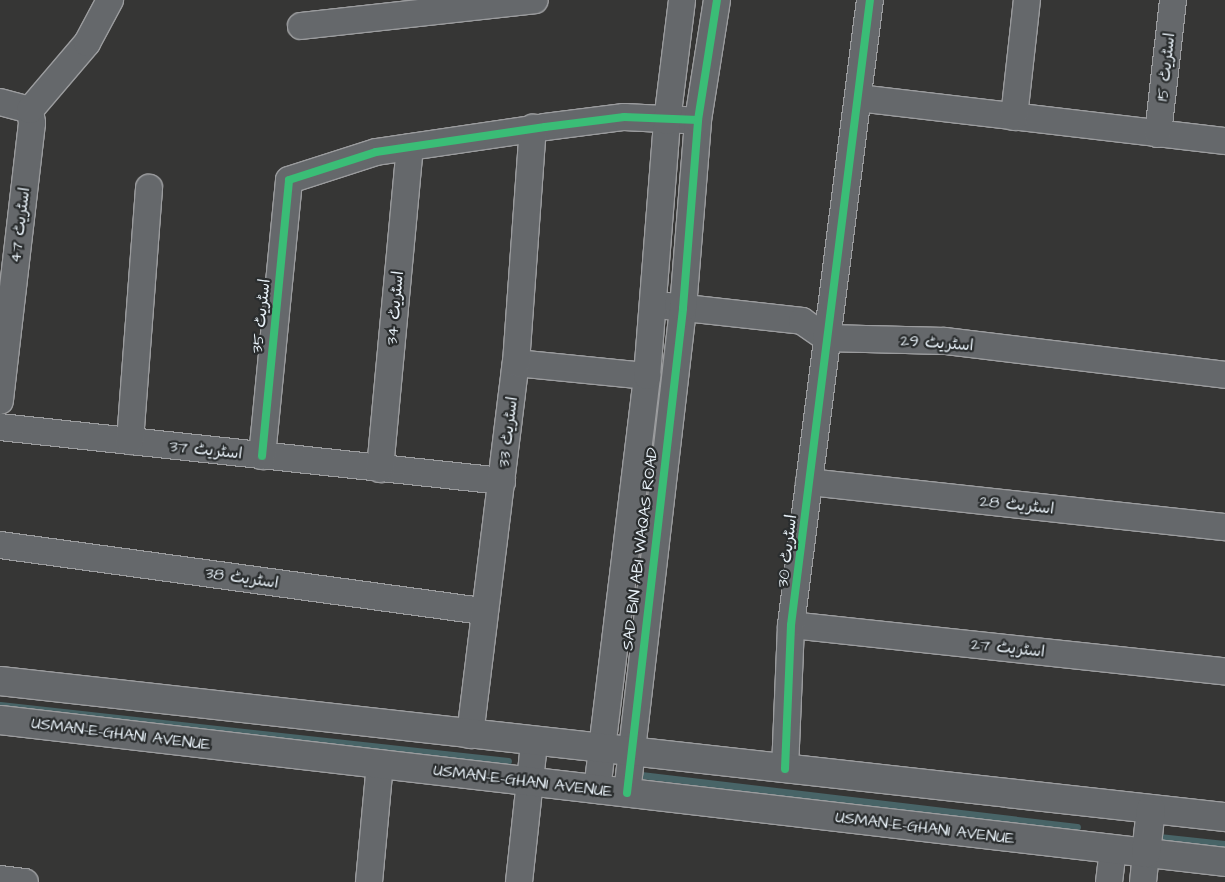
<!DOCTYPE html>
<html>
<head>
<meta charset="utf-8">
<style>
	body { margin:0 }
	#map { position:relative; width:1225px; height:882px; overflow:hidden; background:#363635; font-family:"Architects Daughter","Playpen Sans Arabic",sans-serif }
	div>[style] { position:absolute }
	.stream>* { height:7px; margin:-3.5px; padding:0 3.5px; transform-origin:3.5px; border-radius:3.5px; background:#486467 }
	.roads { filter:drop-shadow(1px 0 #9b9c9e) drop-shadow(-1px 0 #9b9c9e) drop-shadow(0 1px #9b9c9e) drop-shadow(0 -1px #9b9c9e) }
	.minor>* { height:26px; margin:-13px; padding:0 13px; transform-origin:13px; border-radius:13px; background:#65686b }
	.secondary>* { height:28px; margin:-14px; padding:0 14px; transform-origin:14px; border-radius:14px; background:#65686b }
	.cycleway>* { height:8px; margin:-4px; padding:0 4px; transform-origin:4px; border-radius:4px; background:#3abd76 }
	span { translate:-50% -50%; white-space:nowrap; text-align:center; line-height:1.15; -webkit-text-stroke:4.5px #2a2d2e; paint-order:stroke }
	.street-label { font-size:16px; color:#e8f1f8 }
</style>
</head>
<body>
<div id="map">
	<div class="stream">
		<div style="left:0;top:705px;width:511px;rotate:6.29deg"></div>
		<div style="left:641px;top:775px;width:439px;rotate:6.8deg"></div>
		<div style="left:1159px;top:837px;width:66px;rotate:6.1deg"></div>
	</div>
	<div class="roads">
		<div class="minor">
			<div style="left:301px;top:26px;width:235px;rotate:-6.3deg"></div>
			<div style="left:858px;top:98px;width:370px;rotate:6.7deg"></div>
			<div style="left:0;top:102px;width:31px;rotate:15deg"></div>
			<div style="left:30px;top:110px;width:13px;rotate:81deg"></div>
			<div style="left:32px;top:123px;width:280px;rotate:96.6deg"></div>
			<div style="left:30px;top:110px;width:88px;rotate:-49.6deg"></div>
			<div style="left:87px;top:43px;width:49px;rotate:-61.9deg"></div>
			<div style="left:1014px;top:117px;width:118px;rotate:-83.7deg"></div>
			<div style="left:1158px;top:134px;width:135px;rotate:-83.6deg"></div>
			<div style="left:667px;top:306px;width:136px;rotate:6.3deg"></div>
			<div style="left:802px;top:321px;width:29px;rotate:35deg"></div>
			<div style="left:826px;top:338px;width:119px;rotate:1.4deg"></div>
			<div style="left:945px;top:341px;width:282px;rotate:6.9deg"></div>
			<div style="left:516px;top:363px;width:132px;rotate:5.7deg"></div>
			<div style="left:0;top:427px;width:505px;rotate:6.14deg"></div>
			<div style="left:130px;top:441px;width:254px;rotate:-85.7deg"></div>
			<div style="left:262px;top:456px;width:277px;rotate:-84.4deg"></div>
			<div style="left:289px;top:180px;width:91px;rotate:-17.8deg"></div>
			<div style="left:376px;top:152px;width:171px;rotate:-8.4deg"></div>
			<div style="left:545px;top:127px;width:80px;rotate:-7.2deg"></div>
			<div style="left:624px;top:117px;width:60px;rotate:2.9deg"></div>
			<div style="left:380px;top:469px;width:323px;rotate:-84.7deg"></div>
			<div style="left:809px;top:482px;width:418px;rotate:6.2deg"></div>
			<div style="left:0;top:545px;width:488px;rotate:7.8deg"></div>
			<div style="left:791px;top:625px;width:436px;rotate:6.1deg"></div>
			<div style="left:470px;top:735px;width:375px;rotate:-83deg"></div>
			<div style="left:516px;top:363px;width:236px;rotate:-85.9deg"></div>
			<div style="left:785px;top:769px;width:144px;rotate:-87.6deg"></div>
			<div style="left:791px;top:625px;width:630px;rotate:-82.8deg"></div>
			<div style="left:597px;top:790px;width:417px;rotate:-83.1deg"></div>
			<div style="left:647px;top:376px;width:256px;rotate:-85.5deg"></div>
			<div style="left:667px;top:121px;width:122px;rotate:-82.9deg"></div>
			<div style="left:627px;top:793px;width:488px;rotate:-83.4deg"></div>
			<div style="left:683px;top:308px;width:189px;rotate:-85.4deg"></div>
			<div style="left:698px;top:120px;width:121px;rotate:-81deg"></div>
			<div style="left:0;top:879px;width:25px;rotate:7deg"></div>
			<div style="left:369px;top:882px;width:119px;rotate:-84.7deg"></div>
			<div style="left:519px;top:882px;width:140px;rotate:-83.8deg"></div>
			<div style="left:1109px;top:882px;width:32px;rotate:-83deg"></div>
			<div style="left:1143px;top:882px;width:29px;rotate:-84deg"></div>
		</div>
		<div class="secondary">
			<div style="left:0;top:681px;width:1233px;rotate:6.34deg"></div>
			<div style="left:0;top:720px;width:1233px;rotate:6.61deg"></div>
			<div style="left:1146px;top:853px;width:44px;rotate:-83.5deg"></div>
		</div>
	</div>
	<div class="cycleway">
		<div style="left:262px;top:456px;width:277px;rotate:-84.4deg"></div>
		<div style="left:289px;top:180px;width:91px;rotate:-17.8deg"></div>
		<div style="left:376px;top:152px;width:171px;rotate:-8.4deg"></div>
		<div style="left:545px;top:127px;width:80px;rotate:-7.2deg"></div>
		<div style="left:624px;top:117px;width:74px;rotate:2.3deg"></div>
		<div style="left:785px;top:769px;width:144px;rotate:-87.6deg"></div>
		<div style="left:791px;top:625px;width:630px;rotate:-82.8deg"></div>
		<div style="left:627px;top:793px;width:488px;rotate:-83.4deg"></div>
		<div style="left:683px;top:308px;width:189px;rotate:-85.4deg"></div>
		<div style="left:698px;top:120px;width:121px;rotate:-81deg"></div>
	</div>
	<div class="street-label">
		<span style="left:1166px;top:67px;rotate:-84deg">اسٹریٹ 15</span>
		<span style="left:20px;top:225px;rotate:-83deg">اسٹریٹ 47</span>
		<span style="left:395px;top:308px;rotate:-85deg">اسٹریٹ 34</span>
		<span style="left:261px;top:316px;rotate:-84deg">اسٹریٹ 35</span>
		<span style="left:937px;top:343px;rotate:4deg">اسٹریٹ 29</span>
		<span style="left:508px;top:432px;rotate:-83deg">اسٹریٹ 33</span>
		<span style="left:206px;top:450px;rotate:6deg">اسٹریٹ 37</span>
		<span style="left:1017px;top:505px;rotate:6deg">اسٹریٹ 28</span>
		<span style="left:640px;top:549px;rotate:-83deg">SAD BIN ABI WAQAS ROAD</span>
		<span style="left:787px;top:551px;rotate:-83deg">اسٹریٹ 30</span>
		<span style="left:242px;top:578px;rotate:8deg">اسٹریٹ 38</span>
		<span style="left:1008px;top:648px;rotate:6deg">اسٹریٹ 27</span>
		<span style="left:121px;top:734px;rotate:7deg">USMAN-E-GHANI AVENUE</span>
		<span style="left:523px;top:781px;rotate:7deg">USMAN-E-GHANI AVENUE</span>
		<span style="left:925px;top:828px;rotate:7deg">USMAN-E-GHANI AVENUE</span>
	</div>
</div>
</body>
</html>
